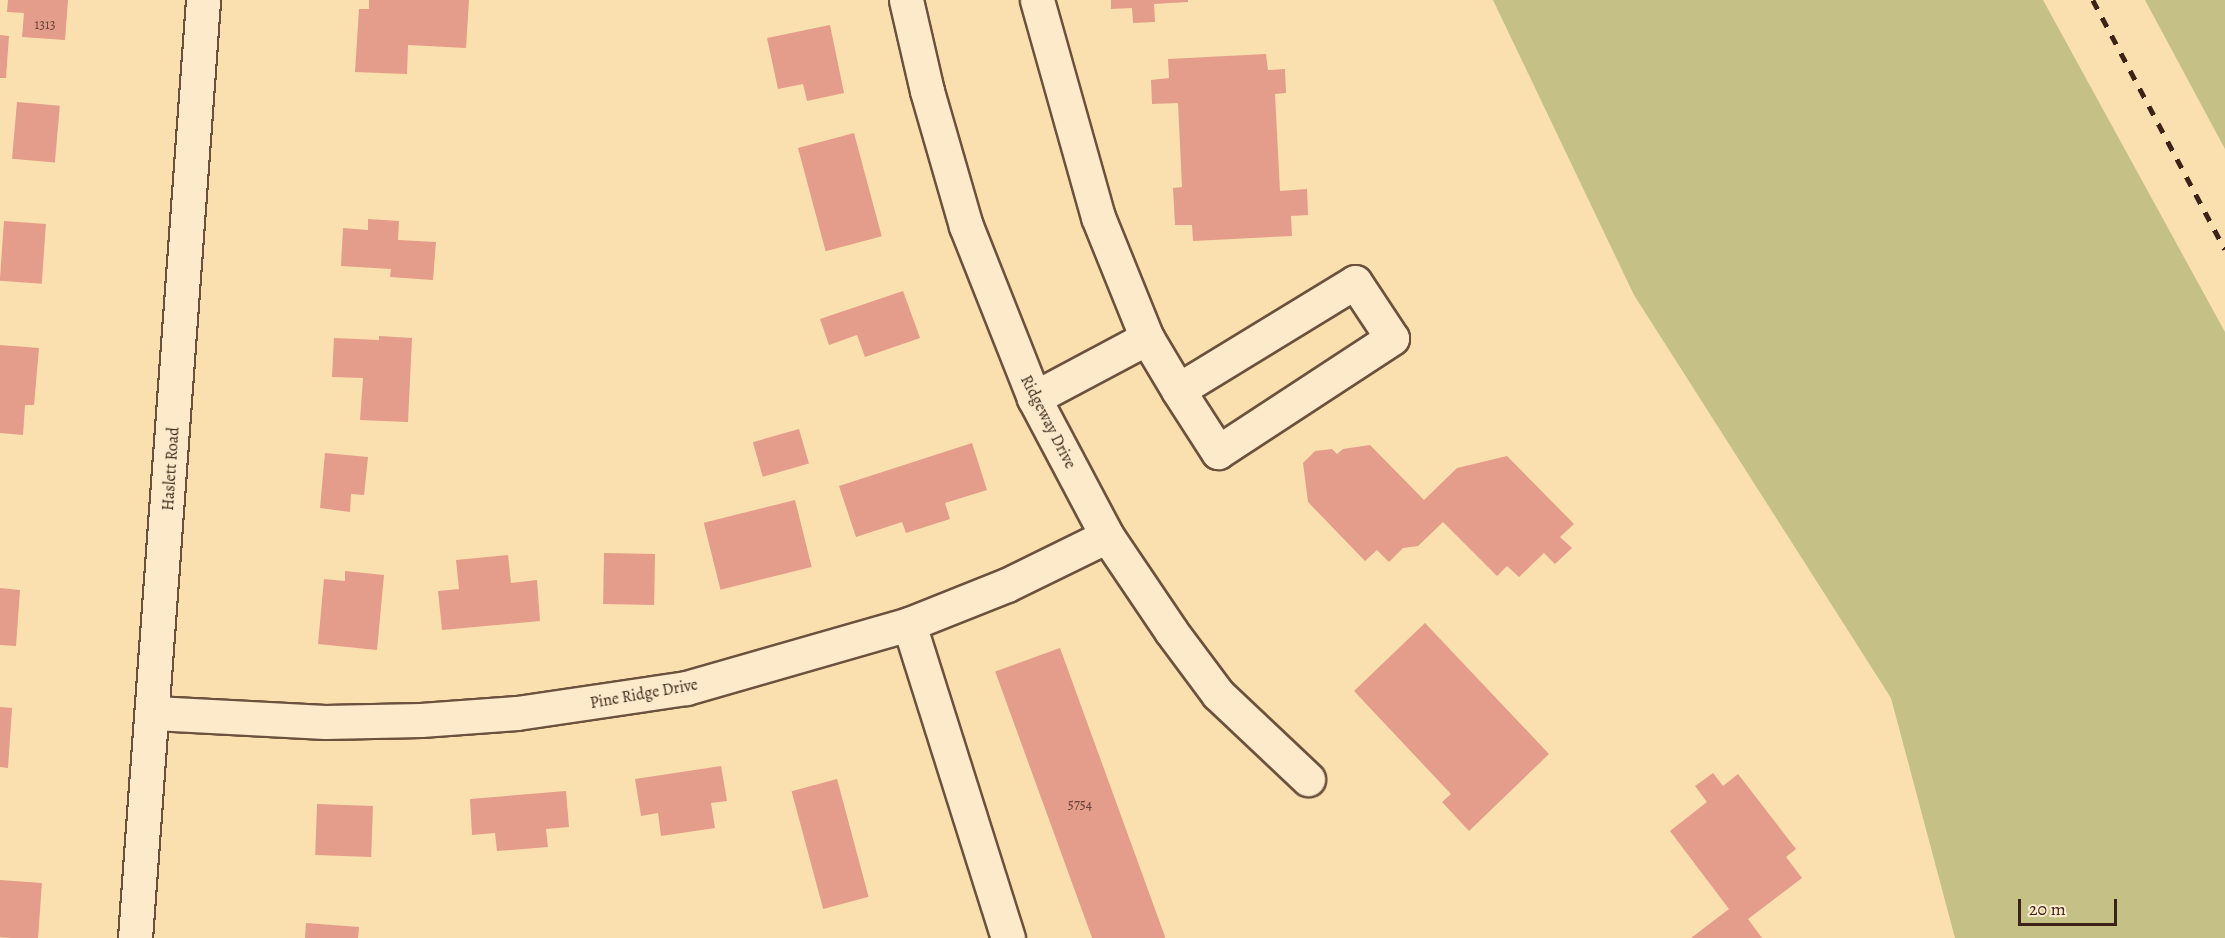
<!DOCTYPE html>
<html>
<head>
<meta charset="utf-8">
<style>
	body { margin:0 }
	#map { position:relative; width:2225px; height:938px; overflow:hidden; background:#fadfaf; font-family:Alegreya,serif }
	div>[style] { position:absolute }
	.green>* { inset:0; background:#c4c086 }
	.building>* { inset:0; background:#e49d8a; transform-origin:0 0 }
	.roads { filter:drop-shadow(2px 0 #6c523d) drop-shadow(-2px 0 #6c523d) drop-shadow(0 2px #6c523d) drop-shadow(0 -2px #6c523d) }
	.minor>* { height:33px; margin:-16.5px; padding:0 16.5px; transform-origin:16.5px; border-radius:16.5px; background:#fceacb }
	.rail>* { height:4.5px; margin-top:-2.25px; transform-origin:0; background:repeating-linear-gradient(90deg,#3d2317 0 10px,transparent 0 20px) }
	span { translate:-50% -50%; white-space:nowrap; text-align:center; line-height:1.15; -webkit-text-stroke:4.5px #fceacb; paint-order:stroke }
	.number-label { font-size:14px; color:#674234 }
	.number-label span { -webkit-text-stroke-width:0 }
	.street-label { font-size:16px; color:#3d2317 }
	.scale { position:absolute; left:2018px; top:899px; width:99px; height:27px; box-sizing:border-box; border:3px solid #3d2317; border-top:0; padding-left:8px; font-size:18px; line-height:21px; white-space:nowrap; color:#3d2317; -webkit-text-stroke:4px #fceacb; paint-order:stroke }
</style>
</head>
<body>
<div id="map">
	<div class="green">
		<div style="clip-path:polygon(1493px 0,2043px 0,2225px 332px,2225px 938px,1955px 938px,1891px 698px,1634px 295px)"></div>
		<div style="clip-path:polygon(2145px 0,2225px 0,2225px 149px)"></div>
	</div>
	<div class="building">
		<div style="clip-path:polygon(8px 0,68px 0,65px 40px,22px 37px,24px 13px,7px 12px)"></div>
		<div style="clip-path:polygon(369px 0,469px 0,466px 48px,408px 45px,407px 74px,355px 72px,359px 9px,369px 9px)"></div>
		<div style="clip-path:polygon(1111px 0,1188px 0,1188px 2px,1154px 4px,1155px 22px,1133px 23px,1132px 8px,1111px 9px)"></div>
		<div style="clip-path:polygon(830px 25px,844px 93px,807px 101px,803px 84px,778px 89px,767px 38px)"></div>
		<div style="clip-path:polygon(0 35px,9px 36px,6px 78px,0 78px)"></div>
		<div style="clip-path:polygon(1266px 54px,1268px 70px,1285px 69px,1286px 93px,1275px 94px,1280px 191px,1307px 189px,1308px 215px,1291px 216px,1292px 236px,1193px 241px,1192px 225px,1175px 225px,1173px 188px,1182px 187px,1178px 103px,1152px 104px,1151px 80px,1169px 78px,1168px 59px)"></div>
		<div style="left:17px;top:102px;width:43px;height:57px;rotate:5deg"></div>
		<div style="left:854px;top:133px;width:107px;height:58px;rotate:75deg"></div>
		<div style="clip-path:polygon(368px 219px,399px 221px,398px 240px,436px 242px,433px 280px,390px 277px,391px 269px,341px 266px,343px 228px,368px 230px)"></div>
		<div style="left:4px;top:221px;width:42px;height:60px;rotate:4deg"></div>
		<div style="clip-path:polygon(903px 291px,920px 338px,865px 357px,857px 335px,829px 345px,820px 319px)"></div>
		<div style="clip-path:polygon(379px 336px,412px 338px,408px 422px,360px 420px,363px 378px,332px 377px,334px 338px,379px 340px)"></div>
		<div style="clip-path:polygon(0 345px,39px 348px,34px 405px,25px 405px,23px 435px,0 433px)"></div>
		<div style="left:799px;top:429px;width:36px;height:48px;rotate:74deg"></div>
		<div style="clip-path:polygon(972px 443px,987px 490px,945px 503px,950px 519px,906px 533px,902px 522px,856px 537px,839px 486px)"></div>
		<div style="clip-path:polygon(1370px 445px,1424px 500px,1457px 468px,1507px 456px,1574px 524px,1560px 537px,1572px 548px,1555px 564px,1544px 553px,1519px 577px,1507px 566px,1497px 576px,1443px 522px,1418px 546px,1403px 548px,1389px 562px,1377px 550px,1365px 561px,1308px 502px,1303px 463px,1315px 451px,1332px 449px,1337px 454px,1343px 449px)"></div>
		<div style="clip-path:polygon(325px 453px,368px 457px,364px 495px,351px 494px,350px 512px,320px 508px)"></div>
		<div style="left:795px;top:500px;width:69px;height:94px;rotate:76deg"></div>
		<div style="left:604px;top:553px;width:51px;height:51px;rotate:1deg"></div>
		<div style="clip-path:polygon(508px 555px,511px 583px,537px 580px,540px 621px,442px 630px,438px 591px,459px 589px,456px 560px)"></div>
		<div style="clip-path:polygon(345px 571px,384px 575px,377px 650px,318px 644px,324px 579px,345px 581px)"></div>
		<div style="clip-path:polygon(0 588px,20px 590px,16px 646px,0 645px)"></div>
		<div style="clip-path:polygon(1425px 623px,1549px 754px,1469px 831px,1442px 802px,1451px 794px,1354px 691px)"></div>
		<div style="left:1060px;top:648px;width:308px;height:69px;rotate:70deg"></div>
		<div style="clip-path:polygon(0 707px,12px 708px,8px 768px,0 767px)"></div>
		<div style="clip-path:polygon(721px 766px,727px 801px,711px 803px,715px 828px,661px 836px,658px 813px,641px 816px,635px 779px)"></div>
		<div style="clip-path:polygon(1713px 773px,1723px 786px,1738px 774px,1796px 849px,1786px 857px,1802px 878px,1748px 919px,1762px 938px,1691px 938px,1729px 909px,1670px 831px,1707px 802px,1695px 786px)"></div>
		<div style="left:837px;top:779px;width:122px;height:47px;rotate:75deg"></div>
		<div style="clip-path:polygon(566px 791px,569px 827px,546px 829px,548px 847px,497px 851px,495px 833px,472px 835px,470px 799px)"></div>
		<div style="left:317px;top:804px;width:56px;height:51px;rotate:2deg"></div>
		<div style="left:0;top:880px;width:42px;height:57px;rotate:4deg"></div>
		<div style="clip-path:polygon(306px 923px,359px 927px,358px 938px,305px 938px)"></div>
	</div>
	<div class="roads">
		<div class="minor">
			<div style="left:906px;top:0;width:93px;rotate:77deg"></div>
			<div style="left:927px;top:91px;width:141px;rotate:73.9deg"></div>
			<div style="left:966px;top:226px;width:185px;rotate:68.4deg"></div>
			<div style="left:1034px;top:398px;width:156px;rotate:62.1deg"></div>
			<div style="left:1107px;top:536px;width:115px;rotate:56deg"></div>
			<div style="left:1171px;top:631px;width:79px;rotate:53.3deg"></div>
			<div style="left:1218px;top:694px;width:124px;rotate:43.4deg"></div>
			<div style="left:1037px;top:0;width:225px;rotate:74.3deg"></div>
			<div style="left:1098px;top:217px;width:131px;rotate:68deg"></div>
			<div style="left:1147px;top:338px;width:61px;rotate:59.2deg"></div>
			<div style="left:1178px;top:390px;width:74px;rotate:57.2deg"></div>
			<div style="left:1218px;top:452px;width:208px;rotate:-33.2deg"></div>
			<div style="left:1392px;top:338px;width:67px;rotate:-123.5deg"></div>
			<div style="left:1355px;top:282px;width:207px;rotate:148.6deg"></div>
			<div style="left:1034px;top:398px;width:128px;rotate:-28deg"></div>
			<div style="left:909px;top:624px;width:329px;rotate:72.5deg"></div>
			<div style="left:154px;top:713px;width:171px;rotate:3deg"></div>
			<div style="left:325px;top:722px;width:96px;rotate:-1.2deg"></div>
			<div style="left:421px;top:720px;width:96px;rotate:-4.2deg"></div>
			<div style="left:517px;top:713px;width:171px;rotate:-8.4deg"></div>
			<div style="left:686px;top:688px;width:232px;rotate:-16deg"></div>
			<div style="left:909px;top:624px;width:105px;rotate:-21.7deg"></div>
			<div style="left:1007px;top:585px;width:111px;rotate:-26.1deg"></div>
			<div style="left:135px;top:938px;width:940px;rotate:-85.85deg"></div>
		</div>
	</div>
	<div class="rail">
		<div style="left:2093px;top:0;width:282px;rotate:62.1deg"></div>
	</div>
	<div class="number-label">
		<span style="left:45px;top:25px">1313</span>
		<span style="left:1080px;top:805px">5754</span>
	</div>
	<div class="street-label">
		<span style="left:1048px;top:422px;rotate:63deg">Ridgeway Drive</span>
		<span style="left:171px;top:469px;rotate:-86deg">Haslett Road</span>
		<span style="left:644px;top:694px;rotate:-10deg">Pine Ridge Drive</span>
	</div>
	<div class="scale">20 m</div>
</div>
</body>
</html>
